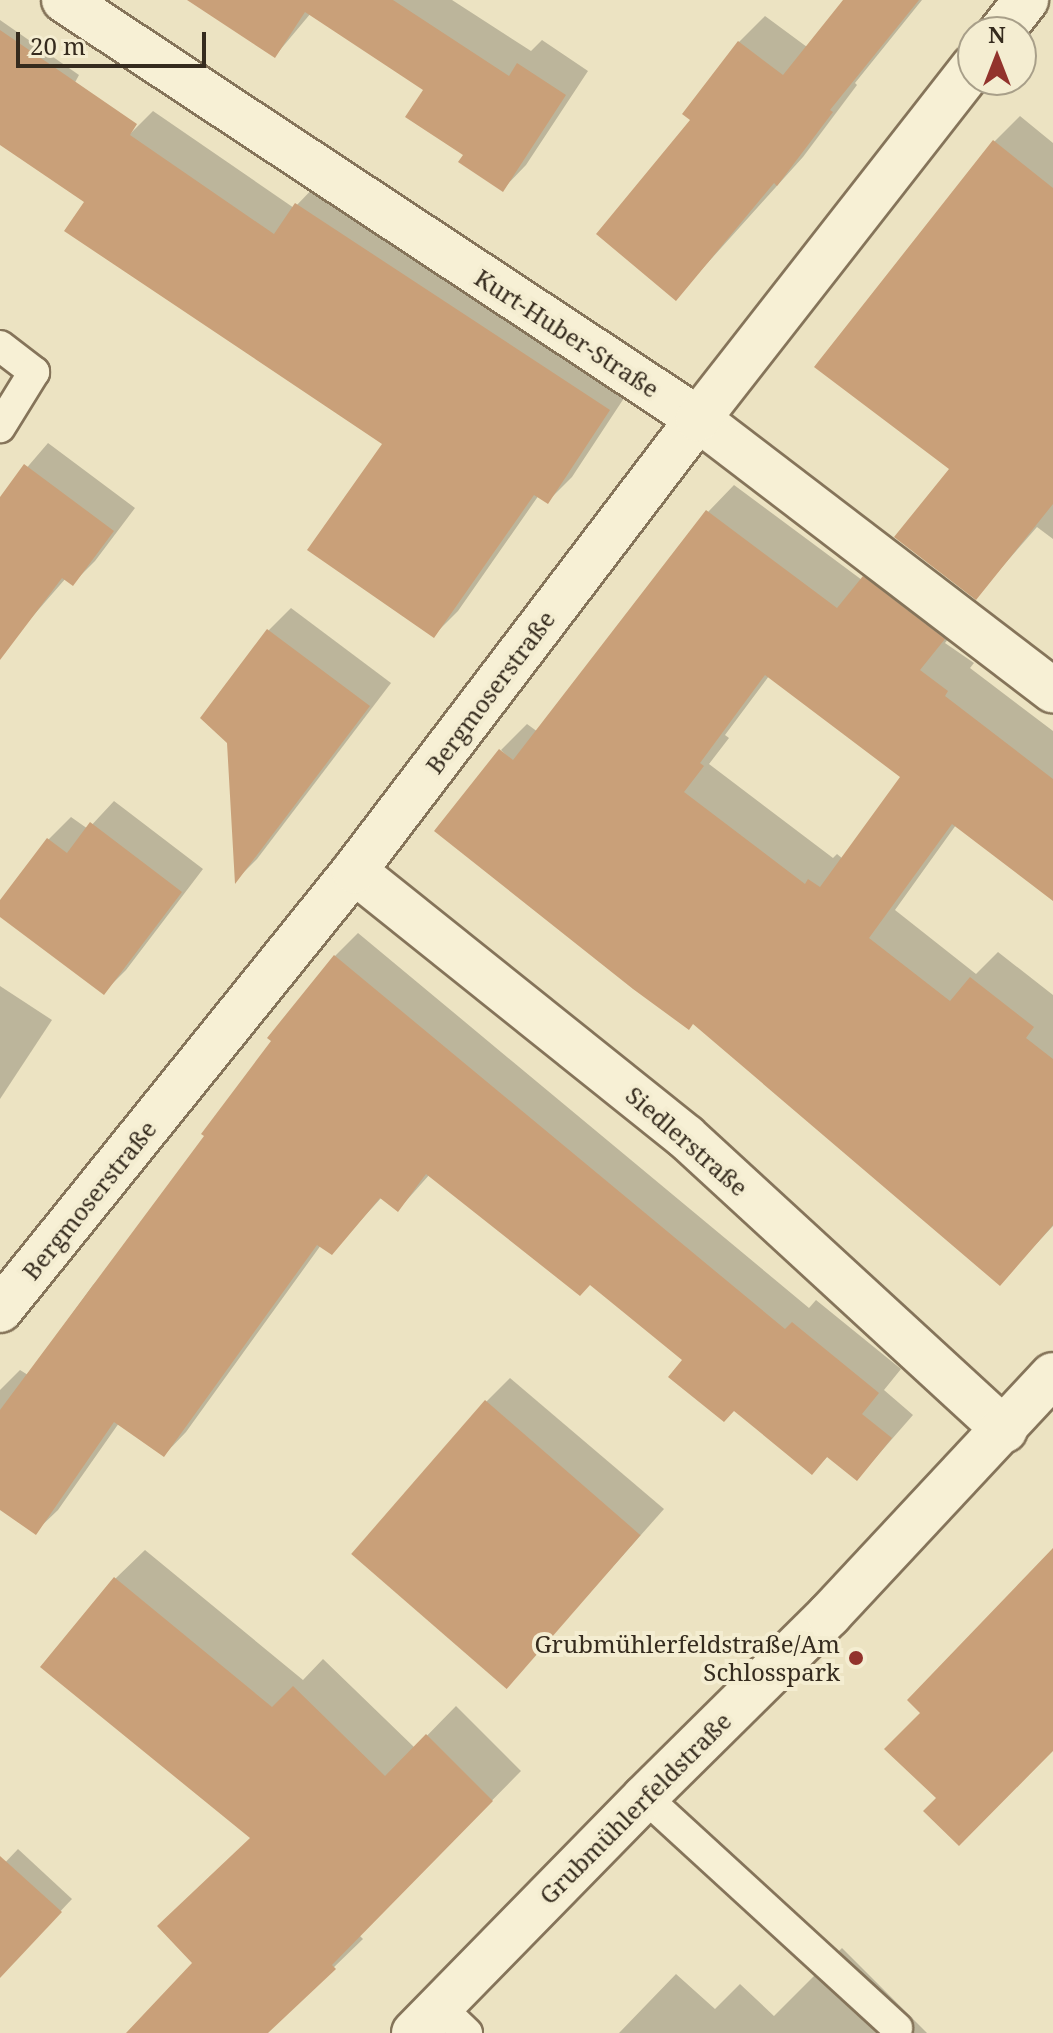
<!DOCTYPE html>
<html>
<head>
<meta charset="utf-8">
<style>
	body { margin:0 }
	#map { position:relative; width:1053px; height:2033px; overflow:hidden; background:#ece3c2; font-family:"Noto Serif",serif }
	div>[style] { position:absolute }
	.shadow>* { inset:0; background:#0003 }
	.building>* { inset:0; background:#c9a079; transform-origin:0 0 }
	.roads { filter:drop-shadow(2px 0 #85745a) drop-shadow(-2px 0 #85745a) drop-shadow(0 2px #85745a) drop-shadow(0 -2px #85745a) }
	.lane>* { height:30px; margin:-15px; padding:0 15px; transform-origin:15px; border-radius:15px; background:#f7f0d5 }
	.street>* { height:44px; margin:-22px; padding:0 22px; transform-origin:22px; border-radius:22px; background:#f7f0d5 }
	.dots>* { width:22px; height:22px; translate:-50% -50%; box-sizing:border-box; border:4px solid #f4edd1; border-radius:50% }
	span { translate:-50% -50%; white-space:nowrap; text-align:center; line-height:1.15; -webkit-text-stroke:8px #f4edd1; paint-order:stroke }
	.street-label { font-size:24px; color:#352b1e }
	.poi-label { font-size:24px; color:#352b1e }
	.right { translate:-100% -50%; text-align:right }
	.north { position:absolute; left:957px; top:16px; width:80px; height:80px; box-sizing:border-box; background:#f4edd1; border:2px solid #a89f89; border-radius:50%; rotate:0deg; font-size:22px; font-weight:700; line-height:32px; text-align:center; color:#352b1e }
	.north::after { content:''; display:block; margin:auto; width:28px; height:36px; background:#92332c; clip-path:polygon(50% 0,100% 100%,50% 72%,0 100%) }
	.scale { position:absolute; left:16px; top:32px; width:190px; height:36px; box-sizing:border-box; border:4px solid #352b1e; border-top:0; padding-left:10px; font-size:24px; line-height:28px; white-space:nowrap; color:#352b1e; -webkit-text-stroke:6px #f4edd1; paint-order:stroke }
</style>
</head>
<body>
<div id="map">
	<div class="shadow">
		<div style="clip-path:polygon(218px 0,452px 0,531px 51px,542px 40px,588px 71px,526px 165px,503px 189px,466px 155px,426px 89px,311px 13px,275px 56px)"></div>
		<div style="clip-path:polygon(845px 0,922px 0,855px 83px,857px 85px,803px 157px,676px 298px,693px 120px,685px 114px,739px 42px,765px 16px,807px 47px)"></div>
		<div style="clip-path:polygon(0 20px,79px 75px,47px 134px,0 142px)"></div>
		<div style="clip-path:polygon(153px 111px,294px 208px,320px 181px,632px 386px,572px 477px,548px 501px,539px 495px,458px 611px,434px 635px,385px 443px,129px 135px)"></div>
		<div style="clip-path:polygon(1020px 116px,1053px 143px,1053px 539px,1037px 527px,976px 597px,951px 469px,994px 142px)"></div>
		<div style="clip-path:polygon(48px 443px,135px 508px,95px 561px,73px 583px,66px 578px,19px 632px,0 618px,0 499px)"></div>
		<div style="clip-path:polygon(evenodd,734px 485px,862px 580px,891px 551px,970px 611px,945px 643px,974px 663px,970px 668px,1053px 731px,1053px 899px,956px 825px,895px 910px,976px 974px,998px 952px,1053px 995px,1053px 1226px,1000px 1283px,501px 750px,527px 724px,538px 732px,708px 512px,734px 485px,769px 676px,903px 777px,843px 859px,837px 854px,833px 858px,709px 764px,729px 738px,725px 735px,769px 676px)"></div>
		<div style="clip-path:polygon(291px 608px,391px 683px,257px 859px,237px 879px,229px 742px,269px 630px)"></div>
		<div style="clip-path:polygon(114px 801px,203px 869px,126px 970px,104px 992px,0 914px,0 903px,48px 840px,71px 817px,88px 829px)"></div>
		<div style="clip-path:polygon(358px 933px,809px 1308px,816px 1300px,901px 1369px,884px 1390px,913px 1415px,857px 1479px,828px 1456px,812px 1472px,685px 1359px,591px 1283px,430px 1174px,398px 1210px,382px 1197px,332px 1252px,321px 1245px,186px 1432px,164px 1455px,119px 1423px,58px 1510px,35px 1532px,0 1508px,0 1390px,20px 1370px,28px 1375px,93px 1285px,115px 1263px,335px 956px)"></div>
		<div style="clip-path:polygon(0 986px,52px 1020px,0 1099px)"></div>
		<div style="clip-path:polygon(510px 1378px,664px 1509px,507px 1686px,486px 1402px)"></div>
		<div style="clip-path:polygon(145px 1550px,303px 1680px,323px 1659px,415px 1748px,456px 1706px,521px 1771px,359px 1935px,363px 1939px,266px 2033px,128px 2033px,195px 1963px,252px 1837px,43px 1667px,116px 1578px)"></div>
		<div style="clip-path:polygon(18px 1849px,72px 1899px,20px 1954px,0 1935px,0 1868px)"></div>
		<div style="clip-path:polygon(842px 1948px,927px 2033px,619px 2033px,676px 1974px,715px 2009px,740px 1984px,774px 2016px)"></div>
	</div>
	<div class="building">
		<div style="clip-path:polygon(187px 0,393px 0,509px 76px,517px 63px,566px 95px,503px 192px,458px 162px,463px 155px,405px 117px,423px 90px,305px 12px,275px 58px)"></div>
		<div style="clip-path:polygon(843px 0,919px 0,830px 110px,833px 112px,777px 186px,774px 183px,676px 301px,596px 234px,690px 120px,682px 114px,738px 41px,783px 75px)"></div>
		<div style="clip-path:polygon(0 30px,137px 124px,130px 135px,274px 234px,295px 203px,610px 410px,548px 504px,534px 495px,434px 638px,307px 550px,382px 444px,64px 231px,84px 202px,0 145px)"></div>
		<div style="clip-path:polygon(993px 140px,1053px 188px,1053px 504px,976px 600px,894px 537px,949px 469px,814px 367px)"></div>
		<div style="clip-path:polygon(24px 464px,114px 531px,73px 586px,62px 578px,0 660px,0 497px)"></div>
		<div style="clip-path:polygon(evenodd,706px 510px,837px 608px,863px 576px,945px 639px,920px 670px,948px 691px,945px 696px,1053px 779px,1053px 901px,952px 824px,869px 938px,950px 1001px,970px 977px,1034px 1027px,1026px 1038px,1053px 1059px,1053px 1225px,1000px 1286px,693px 1024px,689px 1030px,633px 989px,434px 831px,499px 749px,513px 760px,706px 510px,765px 675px,900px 777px,820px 887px,808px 879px,805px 884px,684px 792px,704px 766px,700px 763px,765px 675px)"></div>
		<div style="clip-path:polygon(267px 629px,370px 706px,235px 884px,227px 743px,200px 718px)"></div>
		<div style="clip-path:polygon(90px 822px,182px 892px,104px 995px,0 917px,0 900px,47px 838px,67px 853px)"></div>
		<div style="clip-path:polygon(334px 955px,785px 1329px,792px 1322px,879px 1393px,862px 1414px,892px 1438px,857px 1481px,827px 1457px,812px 1475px,734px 1411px,724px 1422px,668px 1377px,682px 1360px,590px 1285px,580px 1296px,426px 1174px,398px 1212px,380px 1198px,332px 1255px,317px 1245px,164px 1457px,114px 1422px,36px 1535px,0 1510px,0 1410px,204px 1136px,201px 1134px,271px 1041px,267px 1038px)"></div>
		<div style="left:485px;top:1400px;width:206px;height:204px;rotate:41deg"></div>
		<div style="clip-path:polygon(1053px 1548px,1053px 1751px,959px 1846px,923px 1811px,936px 1798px,884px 1749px,920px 1713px,907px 1700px)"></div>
		<div style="clip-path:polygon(114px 1577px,272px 1707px,293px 1686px,385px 1776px,426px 1734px,493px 1801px,332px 1965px,336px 1969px,268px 2033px,126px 2033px,192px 1963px,157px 1926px,250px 1838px,40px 1667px)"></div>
		<div style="clip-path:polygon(0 1856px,62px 1912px,0 1978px)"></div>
	</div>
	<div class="roads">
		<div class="lane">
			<div style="left:0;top:346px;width:43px;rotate:37.4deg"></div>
			<div style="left:34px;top:372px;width:65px;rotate:121.7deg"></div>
			<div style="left:645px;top:1797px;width:342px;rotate:42.5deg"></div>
			<div style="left:439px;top:2006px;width:39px;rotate:44deg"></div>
		</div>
		<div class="street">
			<div style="left:64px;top:0;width:760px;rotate:33.46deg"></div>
			<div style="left:698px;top:419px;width:447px;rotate:37.4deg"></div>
			<div style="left:1001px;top:32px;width:41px;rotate:-52deg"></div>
			<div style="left:354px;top:871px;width:425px;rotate:38.7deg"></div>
			<div style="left:686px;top:1137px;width:433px;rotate:42.6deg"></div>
			<div style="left:0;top:1310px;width:564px;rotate:-51.12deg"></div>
			<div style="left:354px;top:871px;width:568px;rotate:-52.73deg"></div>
			<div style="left:698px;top:419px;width:447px;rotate:-52deg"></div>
			<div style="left:414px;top:2033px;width:330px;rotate:-45.6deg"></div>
			<div style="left:645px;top:1797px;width:259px;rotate:-44.7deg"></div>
			<div style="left:829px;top:1615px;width:328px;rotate:-47deg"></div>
		</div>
	</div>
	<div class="dots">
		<div style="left:856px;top:1658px;background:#92332c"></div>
	</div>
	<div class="street-label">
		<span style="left:567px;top:333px;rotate:33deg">Kurt-Huber-Straße</span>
		<span style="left:490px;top:692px;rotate:-53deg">Bergmoserstraße</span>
		<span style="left:687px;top:1141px;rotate:41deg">Siedlerstraße</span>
		<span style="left:89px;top:1200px;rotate:-51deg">Bergmoserstraße</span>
		<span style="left:635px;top:1808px;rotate:-45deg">Grubmühlerfeldstraße</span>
	</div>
	<div class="poi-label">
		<span class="right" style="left:840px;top:1658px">Grubmühlerfeldstraße/Am<br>Schlosspark</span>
	</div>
	<div class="north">N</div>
	<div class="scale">20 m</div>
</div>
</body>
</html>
